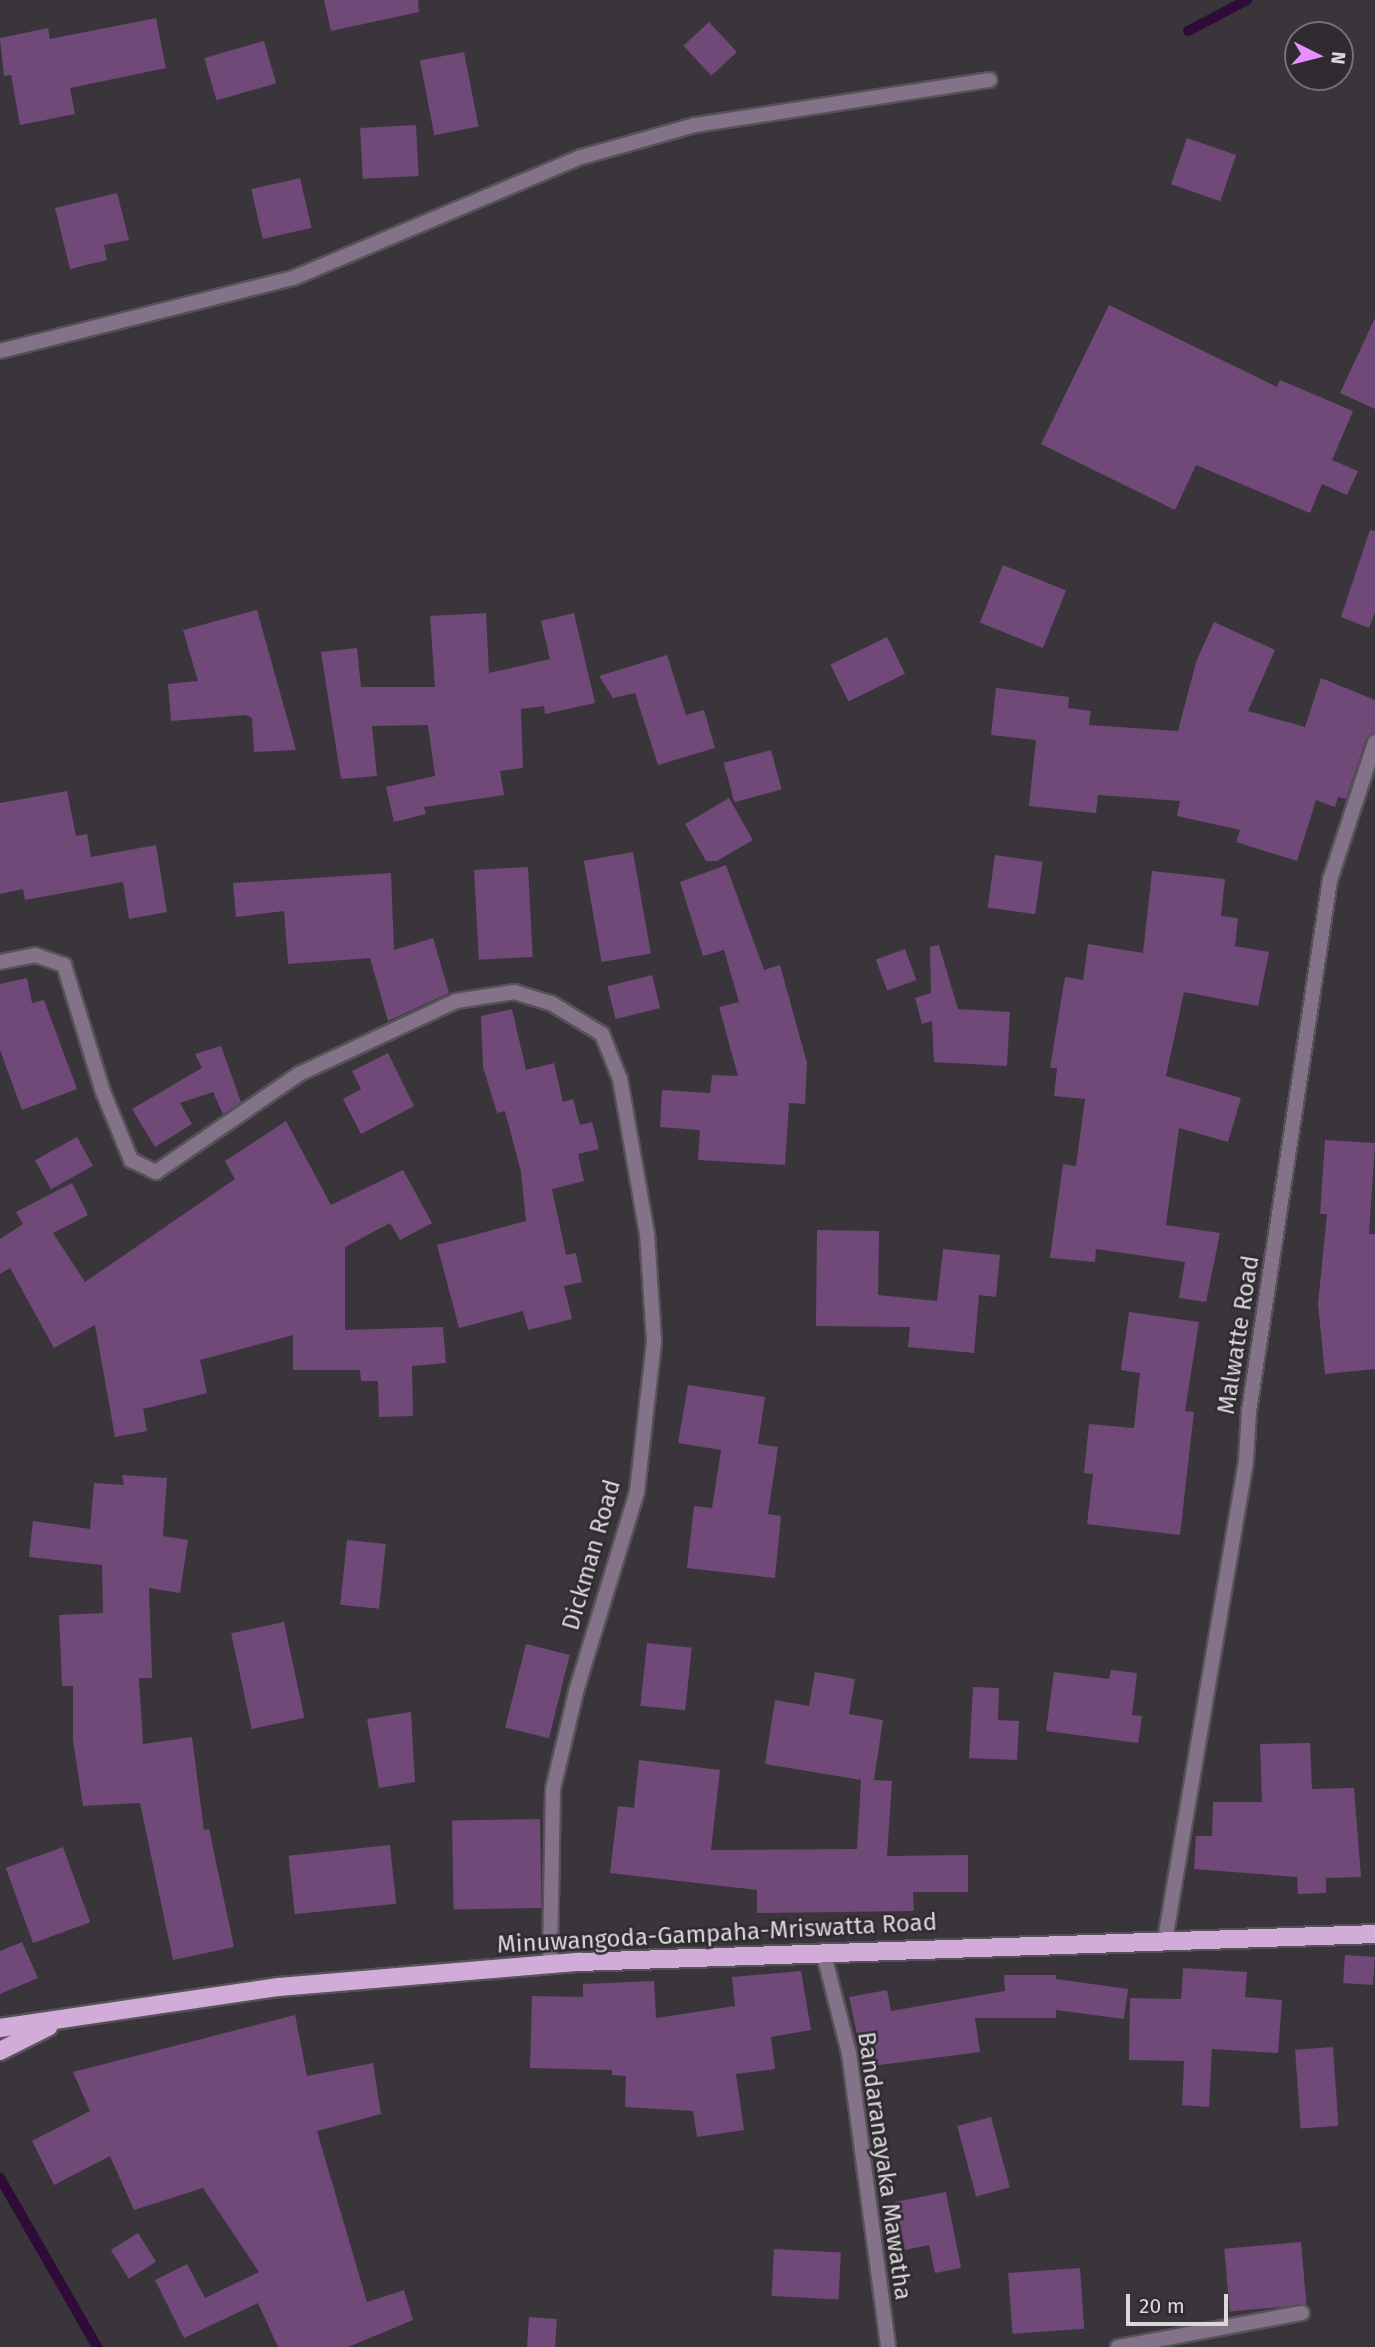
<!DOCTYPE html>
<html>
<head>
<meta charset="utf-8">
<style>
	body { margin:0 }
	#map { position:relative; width:1375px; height:2347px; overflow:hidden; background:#39353a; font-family:"Fira Sans",sans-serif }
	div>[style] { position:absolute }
	.stream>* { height:10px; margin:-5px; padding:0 5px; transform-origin:5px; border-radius:5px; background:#2f0b37 }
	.building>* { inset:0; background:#704979; transform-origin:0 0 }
	.roads { filter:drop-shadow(2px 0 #565257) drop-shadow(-2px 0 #565257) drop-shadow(0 2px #565257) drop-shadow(0 -2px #565257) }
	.minor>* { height:14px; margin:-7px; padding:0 7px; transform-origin:7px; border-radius:7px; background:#847288 }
	.tertiary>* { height:14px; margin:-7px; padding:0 7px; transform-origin:7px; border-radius:7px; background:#847288 }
	.primary>* { height:18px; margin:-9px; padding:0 9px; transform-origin:9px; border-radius:9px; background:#d1acd9 }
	span { translate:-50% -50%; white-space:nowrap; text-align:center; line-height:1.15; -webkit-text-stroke:5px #2f2b30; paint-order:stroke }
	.street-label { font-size:24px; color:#dbd8db }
	.north { position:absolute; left:1284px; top:21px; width:70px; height:70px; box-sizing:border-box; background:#2f2b30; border:2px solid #747074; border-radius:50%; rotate:96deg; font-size:19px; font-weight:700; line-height:28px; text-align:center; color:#dbd8db }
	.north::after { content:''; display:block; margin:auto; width:24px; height:32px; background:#e98efe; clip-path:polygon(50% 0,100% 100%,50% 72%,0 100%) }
	.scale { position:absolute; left:1126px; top:2294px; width:102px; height:32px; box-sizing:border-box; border:4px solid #dbd8db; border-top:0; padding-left:9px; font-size:21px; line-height:24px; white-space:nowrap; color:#dbd8db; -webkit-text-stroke:5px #2f2b30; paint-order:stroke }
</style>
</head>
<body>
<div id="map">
	<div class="stream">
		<div style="left:1188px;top:31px;width:67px;rotate:-27.7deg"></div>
		<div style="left:0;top:2178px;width:195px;rotate:60.1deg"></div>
	</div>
	<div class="building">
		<div style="clip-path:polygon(324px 0,418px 0,419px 12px,331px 31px)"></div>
		<div style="clip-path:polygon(156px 18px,166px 68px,70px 88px,75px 114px,20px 125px,11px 75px,4px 76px,0 38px,48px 28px,50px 39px)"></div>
		<div style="left:709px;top:22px;width:41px;height:35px;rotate:47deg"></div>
		<div style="left:264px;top:41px;width:44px;height:62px;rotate:74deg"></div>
		<div style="left:464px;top:52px;width:76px;height:45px;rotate:79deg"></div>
		<div style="left:416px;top:125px;width:51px;height:56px;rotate:87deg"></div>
		<div style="left:1187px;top:138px;width:52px;height:49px;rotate:19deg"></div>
		<div style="left:300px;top:178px;width:51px;height:50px;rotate:77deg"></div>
		<div style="clip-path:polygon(117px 193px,129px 240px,104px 245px,107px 260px,70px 269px,55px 208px)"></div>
		<div style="clip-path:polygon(1109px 305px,1277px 387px,1280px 380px,1353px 411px,1332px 460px,1358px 471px,1347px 495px,1322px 484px,1310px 513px,1196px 465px,1175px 510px,1041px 444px)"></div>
		<div style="clip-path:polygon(1375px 318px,1375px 409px,1340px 393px)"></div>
		<div style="clip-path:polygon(1370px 530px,1375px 531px,1375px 612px,1369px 628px,1341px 617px)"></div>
		<div style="left:1003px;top:565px;width:68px;height:62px;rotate:22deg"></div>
		<div style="clip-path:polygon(257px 610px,296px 750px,254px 752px,252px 718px,246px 715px,171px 721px,168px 684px,198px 681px,183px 630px)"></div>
		<div style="clip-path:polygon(486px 613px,489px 673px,550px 659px,541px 621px,574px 613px,595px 703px,545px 714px,544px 706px,521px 709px,523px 768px,500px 771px,504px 795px,424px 807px,426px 814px,394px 822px,386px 787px,435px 776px,428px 725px,372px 726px,377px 776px,341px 779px,321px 652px,357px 648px,361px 687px,435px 687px,430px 616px)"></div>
		<div style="clip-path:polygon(1214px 622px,1275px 650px,1248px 711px,1305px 727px,1321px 678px,1375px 700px,1375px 733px,1366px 739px,1346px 799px,1338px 797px,1335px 807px,1316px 800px,1297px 861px,1236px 842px,1240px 830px,1177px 816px,1180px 801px,1098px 795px,1096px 813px,1029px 806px,1036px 740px,991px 735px,996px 688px,1069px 697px,1068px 708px,1091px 711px,1089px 725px,1178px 731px,1196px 662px)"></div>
		<div style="left:887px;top:637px;width:41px;height:63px;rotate:64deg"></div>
		<div style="clip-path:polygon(667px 655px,686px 715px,704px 710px,715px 748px,658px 765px,635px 693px,613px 698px,599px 676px)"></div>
		<div style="left:771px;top:750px;width:41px;height:49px;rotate:75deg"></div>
		<div style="clip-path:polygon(67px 791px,76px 836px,87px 834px,91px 857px,156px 845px,167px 912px,129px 919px,123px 882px,25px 900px,23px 889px,0 894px,0 803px)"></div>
		<div style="clip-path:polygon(729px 798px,753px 840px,717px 861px,706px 861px,685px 824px)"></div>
		<div style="left:633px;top:852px;width:103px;height:50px;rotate:80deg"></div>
		<div style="left:995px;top:855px;width:48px;height:53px;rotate:8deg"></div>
		<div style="clip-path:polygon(726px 865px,764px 970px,780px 965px,807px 1063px,805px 1104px,789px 1103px,785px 1165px,698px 1160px,700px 1130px,660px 1127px,662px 1090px,710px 1093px,712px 1075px,738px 1076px,719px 1007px,739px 1002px,724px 950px,703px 956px,680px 882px)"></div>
		<div style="left:528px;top:867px;width:90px;height:54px;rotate:87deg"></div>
		<div style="clip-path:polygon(1152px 871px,1225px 879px,1221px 916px,1238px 918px,1235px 946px,1269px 952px,1258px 1006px,1184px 992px,1166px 1076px,1241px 1098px,1228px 1142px,1179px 1128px,1166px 1225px,1220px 1233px,1206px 1302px,1179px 1298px,1185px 1262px,1096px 1249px,1095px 1262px,1050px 1258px,1063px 1164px,1076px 1166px,1085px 1099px,1054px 1096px,1057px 1068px,1050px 1068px,1065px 977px,1083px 980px,1088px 944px,1143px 953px)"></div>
		<div style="clip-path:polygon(391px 873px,394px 950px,433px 938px,449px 993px,388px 1021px,370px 958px,288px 964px,284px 911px,236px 917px,233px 883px)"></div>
		<div style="clip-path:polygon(939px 945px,958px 1009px,1010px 1012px,1007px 1066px,934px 1062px,932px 1021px,922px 1024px,915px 998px,931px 993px,930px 947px)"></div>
		<div style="left:905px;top:949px;width:33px;height:31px;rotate:70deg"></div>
		<div style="left:652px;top:975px;width:34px;height:46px;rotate:76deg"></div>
		<div style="clip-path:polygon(27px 978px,32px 1003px,44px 1000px,77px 1089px,22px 1110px,0 1050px,0 984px)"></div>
		<div style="clip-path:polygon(512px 1009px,526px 1070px,554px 1063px,563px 1102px,573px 1099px,580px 1125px,592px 1122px,599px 1149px,578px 1154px,584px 1181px,552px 1189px,566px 1255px,576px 1253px,582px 1282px,564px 1286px,572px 1319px,528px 1330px,523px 1311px,459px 1328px,437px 1245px,526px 1221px,521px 1172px,505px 1111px,497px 1113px,483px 1067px,481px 1016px)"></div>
		<div style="clip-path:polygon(221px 1046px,241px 1102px,223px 1114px,213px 1092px,180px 1103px,192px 1124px,155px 1147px,132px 1109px,202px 1068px,195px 1054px)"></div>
		<div style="clip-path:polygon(388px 1053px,414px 1106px,361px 1134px,343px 1099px,361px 1089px,352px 1071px)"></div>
		<div style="clip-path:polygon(286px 1121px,331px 1205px,403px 1170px,432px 1223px,400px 1240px,390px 1223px,345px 1247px,345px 1330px,443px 1327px,446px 1363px,412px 1366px,413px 1416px,379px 1417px,378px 1381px,361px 1381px,360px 1370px,293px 1370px,293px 1335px,200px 1360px,207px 1393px,143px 1409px,147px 1431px,115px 1437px,95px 1325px,54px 1348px,10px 1268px,0 1274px,0 1239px,23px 1224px,16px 1212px,72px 1183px,88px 1215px,53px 1233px,85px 1282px,235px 1179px,225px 1161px)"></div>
		<div style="left:77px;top:1137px;width:33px;height:48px;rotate:61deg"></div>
		<div style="clip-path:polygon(1325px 1140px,1375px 1143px,1369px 1234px,1375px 1234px,1375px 1369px,1325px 1374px,1318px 1304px,1327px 1214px,1320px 1214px)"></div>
		<div style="clip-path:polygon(817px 1230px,879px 1231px,878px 1295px,937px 1301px,943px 1249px,1000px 1255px,996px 1297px,979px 1295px,974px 1353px,908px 1347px,910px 1327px,816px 1326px)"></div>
		<div style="clip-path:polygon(1129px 1312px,1199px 1322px,1185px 1411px,1194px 1412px,1180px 1535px,1087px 1524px,1093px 1474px,1084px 1473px,1089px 1424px,1134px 1428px,1140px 1373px,1121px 1370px)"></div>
		<div style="clip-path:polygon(688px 1385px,765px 1397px,758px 1444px,778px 1447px,768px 1514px,781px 1516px,775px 1578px,687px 1568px,694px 1506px,712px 1508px,721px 1450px,678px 1443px)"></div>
		<div style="clip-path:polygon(122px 1475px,167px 1478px,163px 1536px,188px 1540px,180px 1593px,149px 1588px,152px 1678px,139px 1678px,143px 1744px,192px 1737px,204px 1830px,209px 1829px,234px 1947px,173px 1960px,140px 1803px,83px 1806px,73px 1740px,73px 1686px,62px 1686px,59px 1615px,103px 1613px,102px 1565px,29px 1557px,33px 1521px,90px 1529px,94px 1483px,124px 1485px)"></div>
		<div style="left:347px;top:1540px;width:39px;height:65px;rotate:6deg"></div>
		<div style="left:284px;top:1622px;width:98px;height:54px;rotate:78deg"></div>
		<div style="left:647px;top:1643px;width:45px;height:63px;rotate:6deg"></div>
		<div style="left:526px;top:1644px;width:45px;height:86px;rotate:14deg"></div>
		<div style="clip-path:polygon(1111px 1670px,1137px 1673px,1132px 1715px,1142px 1716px,1138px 1743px,1046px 1731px,1054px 1672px,1109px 1679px)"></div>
		<div style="clip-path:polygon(815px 1672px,855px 1679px,849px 1714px,883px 1720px,874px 1780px,892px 1781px,887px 1856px,968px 1855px,968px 1892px,913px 1892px,914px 1911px,757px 1913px,757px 1890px,610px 1873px,618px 1806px,634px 1808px,639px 1760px,720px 1770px,711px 1850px,857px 1849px,861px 1780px,765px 1764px,775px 1700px,809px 1706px)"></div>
		<div style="clip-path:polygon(973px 1687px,999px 1688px,998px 1720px,1019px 1721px,1017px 1760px,969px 1758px)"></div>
		<div style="clip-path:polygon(411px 1712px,415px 1782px,379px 1788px,367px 1719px)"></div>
		<div style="clip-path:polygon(1310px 1743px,1312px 1789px,1354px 1788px,1361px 1877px,1326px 1878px,1326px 1893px,1298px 1894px,1297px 1877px,1194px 1869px,1196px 1836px,1212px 1836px,1213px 1802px,1262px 1802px,1260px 1744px)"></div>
		<div style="left:540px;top:1819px;width:89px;height:88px;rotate:89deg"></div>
		<div style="left:390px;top:1845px;width:59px;height:102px;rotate:84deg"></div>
		<div style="left:63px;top:1847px;width:80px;height:61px;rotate:70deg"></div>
		<div style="clip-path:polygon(22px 1942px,38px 1978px,0 1994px,0 1951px)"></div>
		<div style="left:1345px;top:1955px;width:30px;height:28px;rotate:4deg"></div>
		<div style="clip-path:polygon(1183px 1968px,1247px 1972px,1245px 1997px,1282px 2000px,1278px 2053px,1212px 2049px,1209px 2107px,1182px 2105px,1184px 2061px,1129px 2060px,1130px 1998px,1181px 1999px)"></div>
		<div style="clip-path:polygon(801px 1971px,811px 2030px,771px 2037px,775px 2069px,736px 2074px,744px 2130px,697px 2137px,693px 2111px,625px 2107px,626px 2076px,612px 2075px,612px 2070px,530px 2068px,532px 1996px,583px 1997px,583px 1984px,654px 1981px,656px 2018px,735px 2006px,732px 1977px)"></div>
		<div style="clip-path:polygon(1004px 1975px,1056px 1975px,1056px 1979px,1128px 1989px,1124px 2019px,1056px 2010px,1056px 2018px,975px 2018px,980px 2052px,864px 2067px,849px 1997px,887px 1990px,891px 2011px,1005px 1991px)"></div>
		<div style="clip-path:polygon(295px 2015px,307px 2076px,373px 2063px,381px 2114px,317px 2131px,367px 2302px,404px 2290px,413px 2320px,348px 2347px,278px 2347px,258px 2303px,184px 2338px,155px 2280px,187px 2264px,205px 2298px,259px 2272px,203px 2188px,134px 2210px,110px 2156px,54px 2185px,32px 2141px,90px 2111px,73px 2072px)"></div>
		<div style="left:1333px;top:2047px;width:79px;height:38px;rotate:86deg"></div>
		<div style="left:991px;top:2117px;width:73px;height:35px;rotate:75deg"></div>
		<div style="clip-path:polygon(946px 2192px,961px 2268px,935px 2273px,929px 2245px,905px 2250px,895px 2202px)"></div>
		<div style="left:138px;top:2233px;width:34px;height:32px;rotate:58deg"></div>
		<div style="left:1301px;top:2242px;width:63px;height:77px;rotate:85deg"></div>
		<div style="left:774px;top:2249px;width:67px;height:47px;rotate:3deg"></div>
		<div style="left:1080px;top:2268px;width:61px;height:72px;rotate:86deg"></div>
		<div style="left:529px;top:2317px;width:28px;height:30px;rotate:4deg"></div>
	</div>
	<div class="roads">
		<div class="minor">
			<div style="left:0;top:351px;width:302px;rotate:-14deg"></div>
			<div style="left:293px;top:278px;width:312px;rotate:-22.8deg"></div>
			<div style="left:581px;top:157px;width:118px;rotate:-15.7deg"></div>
			<div style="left:695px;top:125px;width:298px;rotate:-8.7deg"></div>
			<div style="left:0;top:962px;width:36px;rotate:-11deg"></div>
			<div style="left:35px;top:955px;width:31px;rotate:19deg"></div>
			<div style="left:64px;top:965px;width:133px;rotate:72.9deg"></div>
			<div style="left:103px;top:1092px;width:74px;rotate:67.6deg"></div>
			<div style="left:131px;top:1160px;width:28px;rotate:26deg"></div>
			<div style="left:156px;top:1172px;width:173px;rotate:-34.4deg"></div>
			<div style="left:299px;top:1074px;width:173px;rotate:-24.9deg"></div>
			<div style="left:456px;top:1001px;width:59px;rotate:-8.8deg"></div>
			<div style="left:514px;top:992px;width:39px;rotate:17deg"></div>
			<div style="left:551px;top:1003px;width:60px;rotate:31.3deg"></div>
			<div style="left:602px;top:1034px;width:48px;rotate:68.2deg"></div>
			<div style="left:620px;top:1079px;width:156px;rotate:80.1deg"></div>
			<div style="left:647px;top:1233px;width:109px;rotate:86.3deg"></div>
			<div style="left:654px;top:1342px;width:151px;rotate:96.5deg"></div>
			<div style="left:637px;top:1492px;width:205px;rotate:107deg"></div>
			<div style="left:577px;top:1688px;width:104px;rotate:103.4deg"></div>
			<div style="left:553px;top:1789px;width:175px;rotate:91deg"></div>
			<div style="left:823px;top:1951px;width:105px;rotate:75.7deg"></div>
			<div style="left:849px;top:2053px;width:297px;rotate:82.4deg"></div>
			<div style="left:1118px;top:2347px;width:187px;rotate:-10.5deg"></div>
		</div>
		<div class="tertiary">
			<div style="left:1165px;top:1940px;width:487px;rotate:-80.4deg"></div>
			<div style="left:1246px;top:1460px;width:49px;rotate:-86.5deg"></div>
			<div style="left:1249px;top:1411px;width:537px;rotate:-81.33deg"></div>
			<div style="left:1330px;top:880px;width:145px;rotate:-71.9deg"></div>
		</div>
		<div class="primary">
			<div style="left:0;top:2028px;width:282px;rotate:-8.4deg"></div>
			<div style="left:279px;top:1987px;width:301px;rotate:-4.8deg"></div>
			<div style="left:579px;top:1962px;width:796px;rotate:-2.01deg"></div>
			<div style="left:0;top:2051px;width:54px;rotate:-26.6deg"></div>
		</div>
	</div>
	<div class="street-label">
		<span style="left:1239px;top:1335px;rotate:-81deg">Malwatte Road</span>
		<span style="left:592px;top:1555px;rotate:-74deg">Dickman Road</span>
		<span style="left:717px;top:1934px;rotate:-3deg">Minuwangoda-Gampaha-Mriswatta Road</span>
		<span style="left:884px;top:2166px;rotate:82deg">Bandaranayaka Mawatha</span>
	</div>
	<div class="north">N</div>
	<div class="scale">20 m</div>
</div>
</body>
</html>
